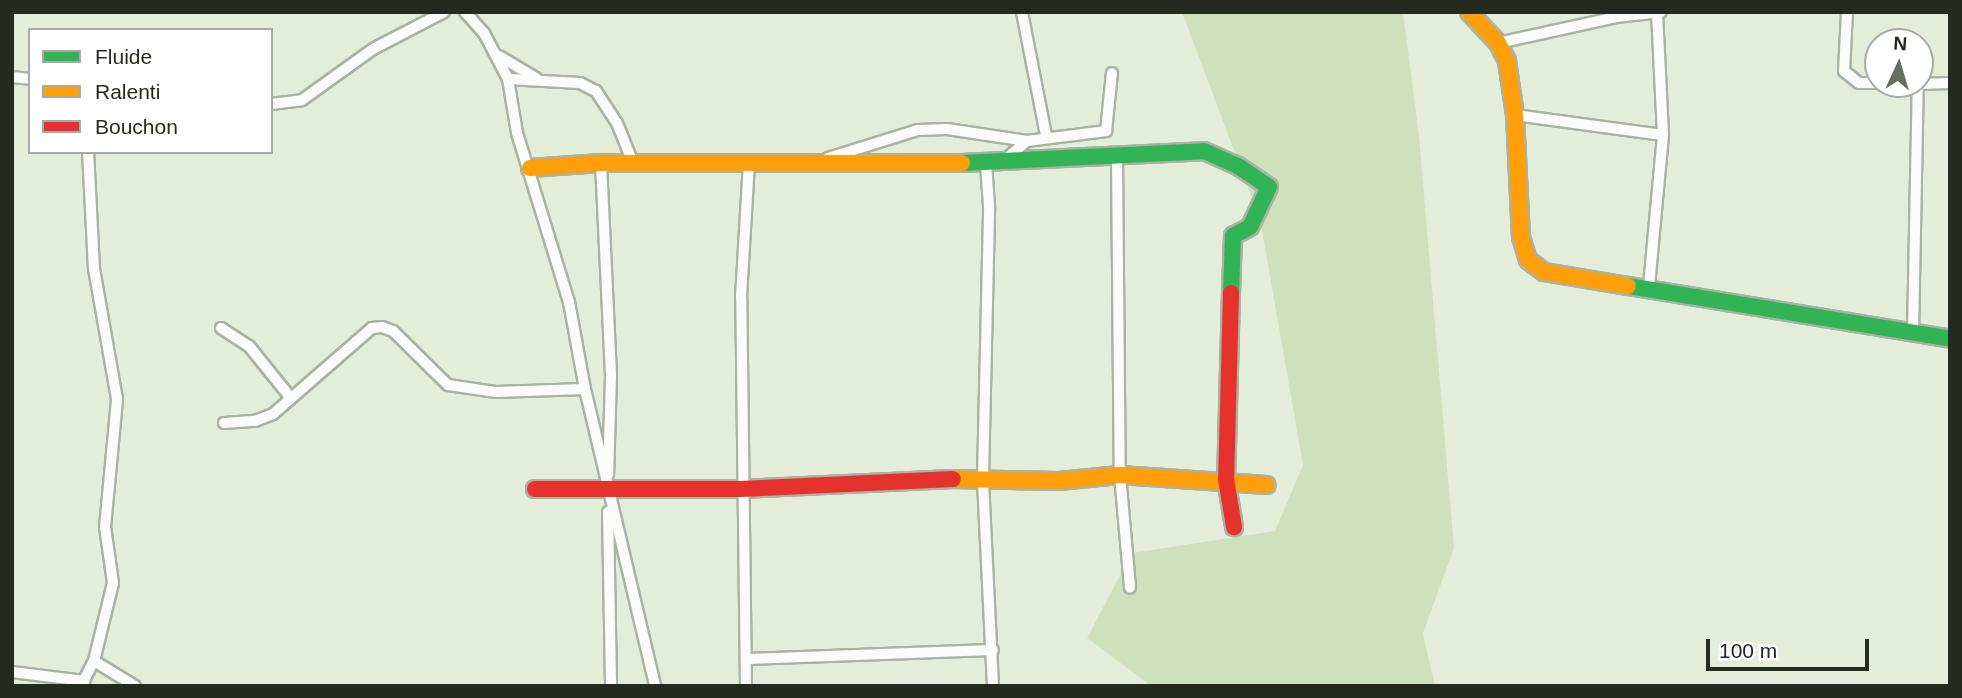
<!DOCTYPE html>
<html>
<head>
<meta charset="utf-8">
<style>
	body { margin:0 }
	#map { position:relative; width:1962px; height:698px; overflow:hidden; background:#e3edda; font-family:Arial,sans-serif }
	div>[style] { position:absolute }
	.green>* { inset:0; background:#cfe1bc }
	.roads { filter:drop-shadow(2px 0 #aab2a3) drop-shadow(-2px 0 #aab2a3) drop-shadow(0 2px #aab2a3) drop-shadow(0 -2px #aab2a3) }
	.street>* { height:10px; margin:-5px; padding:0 5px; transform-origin:5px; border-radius:5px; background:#fbfcf9 }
	.fast>* { height:16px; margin:-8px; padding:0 8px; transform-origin:8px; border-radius:8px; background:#30b455 }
	.slow>* { height:16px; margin:-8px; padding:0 8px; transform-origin:8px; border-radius:8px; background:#ff9f0a }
	.jam>* { height:16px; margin:-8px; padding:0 8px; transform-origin:8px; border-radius:8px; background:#e5322d }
	span { translate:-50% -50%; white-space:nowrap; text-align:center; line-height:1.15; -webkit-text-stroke:5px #fff; paint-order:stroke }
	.frame { position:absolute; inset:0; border:14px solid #242b1e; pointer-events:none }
	.legend { position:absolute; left:28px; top:28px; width:245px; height:126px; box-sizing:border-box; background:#fff; border:2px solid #a7aaa5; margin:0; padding:9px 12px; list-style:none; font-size:21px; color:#242b1e }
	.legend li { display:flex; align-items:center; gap:14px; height:35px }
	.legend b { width:35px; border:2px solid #a7aaa5 }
	.north { position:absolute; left:1864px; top:28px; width:70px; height:70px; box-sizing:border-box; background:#fff; border:2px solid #a7aaa5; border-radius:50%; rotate:4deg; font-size:19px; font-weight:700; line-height:28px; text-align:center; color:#242b1e }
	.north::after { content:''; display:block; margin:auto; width:24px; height:32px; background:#676f60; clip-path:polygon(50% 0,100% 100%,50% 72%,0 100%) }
	.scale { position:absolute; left:1706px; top:639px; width:163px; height:32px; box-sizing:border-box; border:4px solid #242b1e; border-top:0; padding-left:9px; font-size:21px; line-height:24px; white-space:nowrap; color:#242b1e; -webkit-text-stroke:5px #fff; paint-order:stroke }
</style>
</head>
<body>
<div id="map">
	<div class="green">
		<div style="clip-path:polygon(1182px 12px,1403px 12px,1419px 136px,1454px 548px,1423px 633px,1435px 686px,1151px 686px,1087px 638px,1132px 553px,1275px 531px,1303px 465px,1260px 219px)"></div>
	</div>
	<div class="roads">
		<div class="street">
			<div style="left:465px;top:12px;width:28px;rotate:48deg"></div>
			<div style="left:484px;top:33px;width:52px;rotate:62.4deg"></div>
			<div style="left:508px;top:79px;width:55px;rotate:80.5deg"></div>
			<div style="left:517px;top:133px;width:177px;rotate:72.9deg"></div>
			<div style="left:569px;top:302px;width:88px;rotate:79.6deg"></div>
			<div style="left:585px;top:389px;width:305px;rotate:76.7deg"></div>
			<div style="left:1022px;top:12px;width:125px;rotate:79deg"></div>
			<div style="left:1657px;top:12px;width:123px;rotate:87.2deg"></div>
			<div style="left:1847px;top:12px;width:59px;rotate:92.9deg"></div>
			<div style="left:1844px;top:71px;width:19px;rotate:39deg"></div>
			<div style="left:1859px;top:83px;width:19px"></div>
			<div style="left:1498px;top:43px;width:121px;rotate:-12.4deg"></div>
			<div style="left:1616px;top:17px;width:45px;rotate:-6.3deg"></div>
			<div style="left:499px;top:56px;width:43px;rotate:30.7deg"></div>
			<div style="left:12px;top:77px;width:18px;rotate:6deg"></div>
			<div style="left:508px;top:79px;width:72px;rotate:3.2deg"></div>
			<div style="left:580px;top:83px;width:18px;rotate:27deg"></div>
			<div style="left:596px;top:91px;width:38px;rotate:57deg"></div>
			<div style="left:617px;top:123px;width:43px;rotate:68.2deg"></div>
			<div style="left:1920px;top:84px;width:30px;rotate:-2deg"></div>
			<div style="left:271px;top:104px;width:31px;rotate:-7deg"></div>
			<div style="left:302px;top:100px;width:87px;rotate:-35.7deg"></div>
			<div style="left:373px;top:49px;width:80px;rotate:-27.5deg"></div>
			<div style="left:1515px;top:115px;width:149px;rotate:7.7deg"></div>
			<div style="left:1663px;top:135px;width:153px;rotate:95.3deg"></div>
			<div style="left:1117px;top:157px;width:318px;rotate:89.5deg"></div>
			<div style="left:1120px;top:475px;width:113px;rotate:84.9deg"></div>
			<div style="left:828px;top:158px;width:94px;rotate:-17.3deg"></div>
			<div style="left:918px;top:130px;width:29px;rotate:-2deg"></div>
			<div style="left:947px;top:129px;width:81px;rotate:8.5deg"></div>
			<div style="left:1027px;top:141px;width:80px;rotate:-7.2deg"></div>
			<div style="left:1106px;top:131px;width:58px;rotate:-84.1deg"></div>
			<div style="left:601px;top:163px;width:213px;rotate:87.3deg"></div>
			<div style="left:611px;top:376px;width:99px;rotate:91.7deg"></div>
			<div style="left:221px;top:328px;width:33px;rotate:33deg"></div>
			<div style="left:249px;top:346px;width:65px;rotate:51.2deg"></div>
			<div style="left:1913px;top:334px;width:250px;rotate:-88.9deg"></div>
			<div style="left:224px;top:423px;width:31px;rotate:-4deg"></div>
			<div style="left:255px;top:421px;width:19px;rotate:-21deg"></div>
			<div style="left:273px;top:414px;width:131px;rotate:-41deg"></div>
			<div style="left:372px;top:328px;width:10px;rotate:-6deg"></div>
			<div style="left:382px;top:327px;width:12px;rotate:20deg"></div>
			<div style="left:393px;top:331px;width:77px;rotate:44.5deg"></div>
			<div style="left:448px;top:385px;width:49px;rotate:8.3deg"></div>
			<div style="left:496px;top:392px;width:89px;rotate:-1.9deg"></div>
			<div style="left:608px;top:512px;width:174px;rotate:89deg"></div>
			<div style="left:746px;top:659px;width:247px;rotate:-2.1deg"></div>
			<div style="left:94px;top:661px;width:48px;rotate:31.4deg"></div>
			<div style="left:12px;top:672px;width:73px;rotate:7.1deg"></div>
			<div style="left:81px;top:686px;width:28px;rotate:-63deg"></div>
			<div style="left:94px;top:661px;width:80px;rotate:-76.3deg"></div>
			<div style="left:113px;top:583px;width:57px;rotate:-98.1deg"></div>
			<div style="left:105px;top:527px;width:129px;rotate:-84.6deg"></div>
			<div style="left:117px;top:399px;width:132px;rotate:-100deg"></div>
			<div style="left:94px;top:269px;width:117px;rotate:-92.9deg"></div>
			<div style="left:746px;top:686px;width:389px;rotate:-90.7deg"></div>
			<div style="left:741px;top:297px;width:133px;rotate:-86.6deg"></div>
			<div style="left:749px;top:164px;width:7px;rotate:-8deg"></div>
			<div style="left:993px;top:686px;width:208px;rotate:-92.8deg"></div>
			<div style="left:983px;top:478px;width:272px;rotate:-88.7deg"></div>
			<div style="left:989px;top:206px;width:43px;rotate:-94deg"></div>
			<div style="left:986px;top:163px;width:20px;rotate:-11deg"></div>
			<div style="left:1006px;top:159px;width:28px;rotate:-41deg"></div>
		</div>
		<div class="fast">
			<div style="left:962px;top:163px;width:242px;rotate:-2.8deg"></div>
			<div style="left:1204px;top:151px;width:37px;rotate:24deg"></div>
			<div style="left:1238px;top:166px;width:37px;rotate:34deg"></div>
			<div style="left:1269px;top:187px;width:44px;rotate:115.4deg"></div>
			<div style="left:1250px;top:227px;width:19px;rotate:152deg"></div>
			<div style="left:1233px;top:236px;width:57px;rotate:92deg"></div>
			<div style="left:1628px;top:286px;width:326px;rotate:9.3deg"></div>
		</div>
		<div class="slow">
			<div style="left:1469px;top:12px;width:42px;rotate:46.9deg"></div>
			<div style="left:1498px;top:43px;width:20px;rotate:63deg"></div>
			<div style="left:1507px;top:61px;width:55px;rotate:81.6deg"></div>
			<div style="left:1515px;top:115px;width:122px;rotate:87.2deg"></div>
			<div style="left:1521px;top:237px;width:24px;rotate:73deg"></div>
			<div style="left:1528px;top:260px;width:20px;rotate:37deg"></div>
			<div style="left:1544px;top:272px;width:85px;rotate:9.5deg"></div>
			<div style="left:530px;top:168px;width:71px;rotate:-4deg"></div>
			<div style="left:601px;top:163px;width:361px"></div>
			<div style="left:953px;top:479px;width:106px;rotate:1.1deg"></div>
			<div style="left:1059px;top:481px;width:61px;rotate:-5.6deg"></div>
			<div style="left:1120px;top:475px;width:147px;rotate:3.9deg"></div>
		</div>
		<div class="jam">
			<div style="left:1231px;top:293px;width:186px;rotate:91.5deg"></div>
			<div style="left:1226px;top:479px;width:49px;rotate:80.5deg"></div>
			<div style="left:535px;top:489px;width:206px"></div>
			<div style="left:741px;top:489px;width:212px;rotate:-2.7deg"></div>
		</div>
	</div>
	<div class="frame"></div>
	<ul class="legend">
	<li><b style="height:9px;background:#30b455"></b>Fluide</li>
	<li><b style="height:9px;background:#ff9f0a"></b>Ralenti</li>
	<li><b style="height:9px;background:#e5322d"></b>Bouchon</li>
	</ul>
	<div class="north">N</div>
	<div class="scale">100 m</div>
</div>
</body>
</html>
